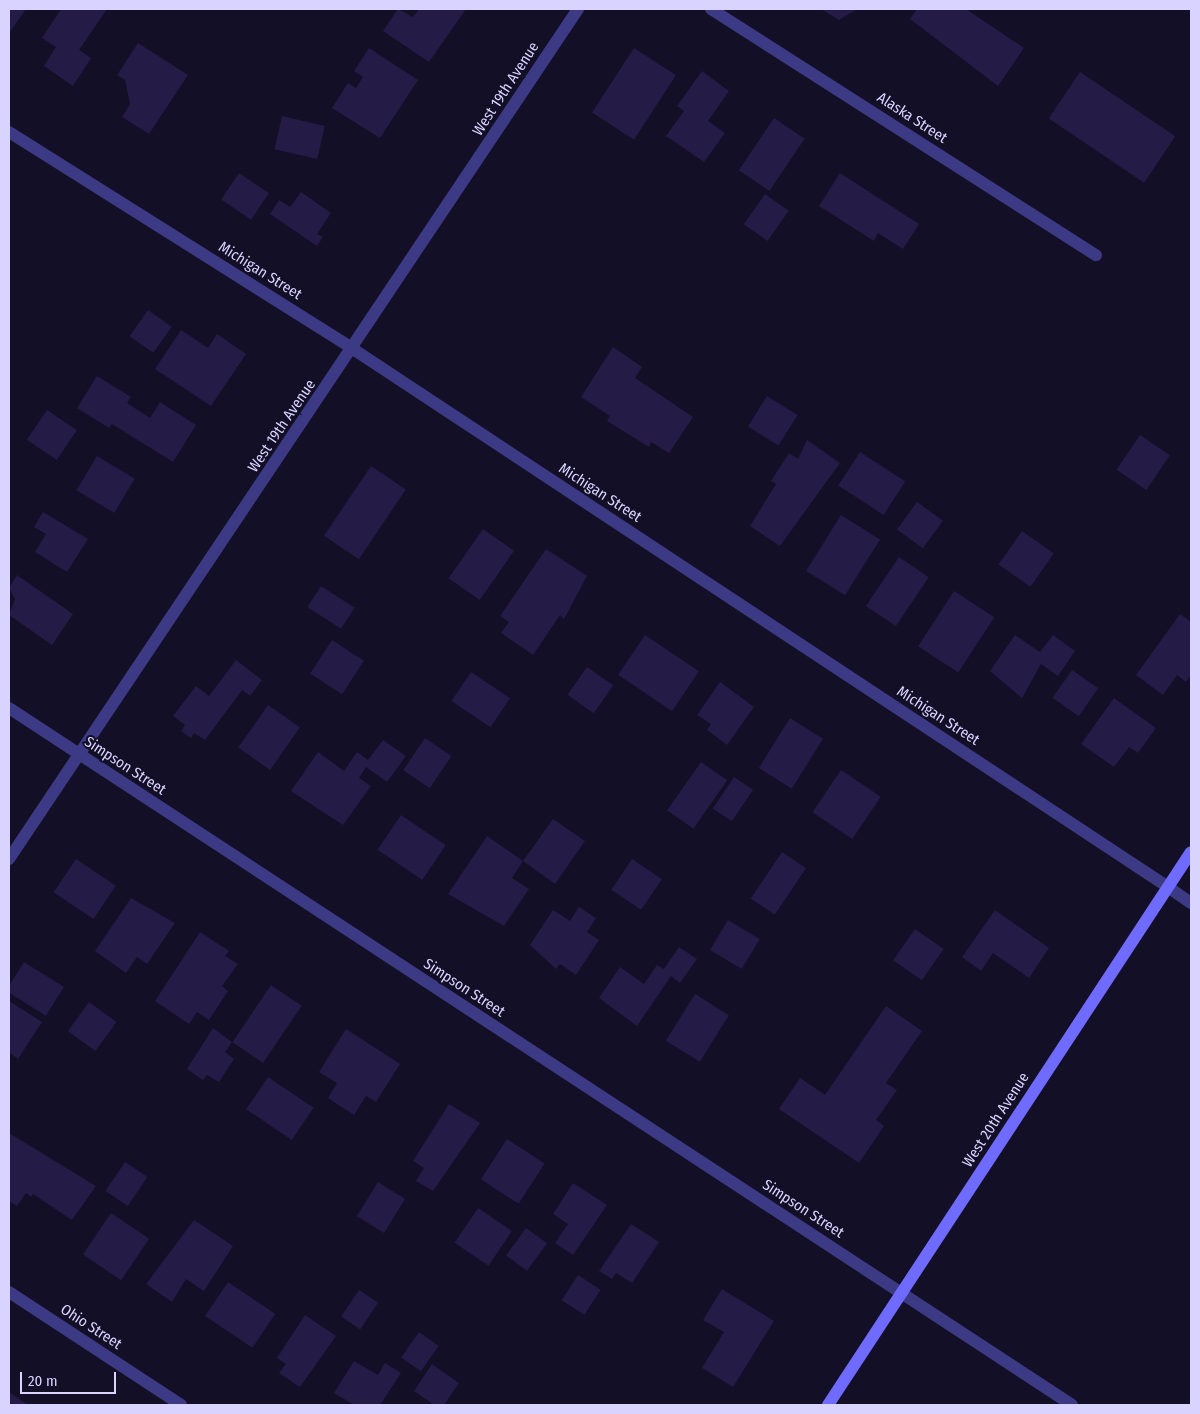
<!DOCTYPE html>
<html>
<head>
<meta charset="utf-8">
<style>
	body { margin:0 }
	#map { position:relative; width:1200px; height:1414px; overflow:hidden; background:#130f26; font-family:"Fira Sans Condensed",sans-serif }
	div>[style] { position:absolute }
	.building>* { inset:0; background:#241b47; transform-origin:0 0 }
	.service>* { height:12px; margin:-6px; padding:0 6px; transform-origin:6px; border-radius:6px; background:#3d3a85 }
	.minor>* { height:12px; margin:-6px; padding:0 6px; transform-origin:6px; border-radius:6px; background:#3d3a85 }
	.secondary>* { height:12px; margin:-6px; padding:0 6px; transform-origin:6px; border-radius:6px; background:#6f6bff }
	span { translate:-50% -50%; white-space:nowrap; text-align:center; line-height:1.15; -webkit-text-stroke:4px #130f26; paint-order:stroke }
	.street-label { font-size:15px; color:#d9d4ff }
	.frame { position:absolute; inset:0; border:10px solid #d9d4ff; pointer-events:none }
	.scale { position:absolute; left:20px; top:1372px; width:96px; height:22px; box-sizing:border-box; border:2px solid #d9d4ff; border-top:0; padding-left:6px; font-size:15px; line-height:18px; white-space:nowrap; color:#d9d4ff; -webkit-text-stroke:4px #130f26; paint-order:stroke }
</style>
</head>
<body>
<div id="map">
	<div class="building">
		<div style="clip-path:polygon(9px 9px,26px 9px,9px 33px)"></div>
		<div style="clip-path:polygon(61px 9px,107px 9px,79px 50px,91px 58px,73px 86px,44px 66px,56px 47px,42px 38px)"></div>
		<div style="clip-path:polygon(398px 9px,413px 17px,419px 9px,466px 9px,429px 62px,383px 31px)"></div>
		<div style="clip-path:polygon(821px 9px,857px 9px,839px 20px)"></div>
		<div style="clip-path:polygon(917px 9px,966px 9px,1024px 48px,998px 86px,910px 19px)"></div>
		<div style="clip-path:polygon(138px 43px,188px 75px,149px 134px,122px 117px,130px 104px,125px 80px,117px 75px)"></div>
		<div style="clip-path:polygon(369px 48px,418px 80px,380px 138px,332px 108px,348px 83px,356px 88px,363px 77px,354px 71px)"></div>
		<div style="left:634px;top:48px;width:50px;height:77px;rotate:33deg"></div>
		<div style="clip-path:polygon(702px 71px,729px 91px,708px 121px,725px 133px,704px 162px,666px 136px,684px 111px,677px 106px)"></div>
		<div style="left:1080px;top:72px;width:115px;height:56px;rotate:34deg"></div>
		<div style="left:282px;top:116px;width:44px;height:34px;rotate:13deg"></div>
		<div style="left:774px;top:118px;width:37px;height:63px;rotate:34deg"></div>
		<div style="left:239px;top:173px;width:36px;height:32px;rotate:34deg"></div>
		<div style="clip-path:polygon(840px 173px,919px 224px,903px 249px,878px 233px,874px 241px,819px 206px)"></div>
		<div style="clip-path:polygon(301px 192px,331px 213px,317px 234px,323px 237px,317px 246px,270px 214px,279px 200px,290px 207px)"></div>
		<div style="left:765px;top:194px;width:29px;height:37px;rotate:35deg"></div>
		<div style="left:148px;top:310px;width:29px;height:32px;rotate:35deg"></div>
		<div style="clip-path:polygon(181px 330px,208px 348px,217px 334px,246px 354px,211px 406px,155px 369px)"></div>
		<div style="clip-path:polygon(613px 347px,642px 367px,635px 378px,693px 417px,669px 453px,651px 442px,649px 447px,607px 421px,610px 416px,581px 397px)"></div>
		<div style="clip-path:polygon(97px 376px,131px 397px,127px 403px,150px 418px,160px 402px,196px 425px,173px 462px,112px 424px,109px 428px,77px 408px)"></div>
		<div style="left:767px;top:396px;width:36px;height:36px;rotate:32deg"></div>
		<div style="left:47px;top:410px;width:36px;height:36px;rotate:34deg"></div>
		<div style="left:1140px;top:435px;width:36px;height:42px;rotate:34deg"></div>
		<div style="clip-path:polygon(807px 440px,840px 463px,780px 546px,750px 526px,776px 484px,771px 481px,789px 453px,798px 459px)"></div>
		<div style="left:860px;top:452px;width:54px;height:40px;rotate:33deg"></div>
		<div style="left:97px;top:456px;width:44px;height:40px;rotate:31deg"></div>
		<div style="left:371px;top:466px;width:42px;height:84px;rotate:34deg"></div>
		<div style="left:917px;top:502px;width:32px;height:34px;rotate:36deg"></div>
		<div style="clip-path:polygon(43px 512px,88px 539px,67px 572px,35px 552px,46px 534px,34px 527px)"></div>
		<div style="left:841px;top:515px;width:46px;height:66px;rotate:32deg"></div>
		<div style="left:483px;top:529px;width:38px;height:60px;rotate:35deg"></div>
		<div style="left:1022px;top:531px;width:39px;height:41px;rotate:35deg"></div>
		<div style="clip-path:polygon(546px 549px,587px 576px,564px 619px,560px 615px,533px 655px,501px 633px,509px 622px,500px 616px)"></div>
		<div style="left:899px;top:557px;width:36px;height:59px;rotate:34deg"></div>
		<div style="clip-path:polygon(17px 575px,73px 614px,52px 645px,9px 615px,15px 599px,9px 588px)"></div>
		<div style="left:321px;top:586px;width:40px;height:25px;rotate:33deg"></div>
		<div style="left:954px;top:591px;width:48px;height:66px;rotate:33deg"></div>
		<div style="clip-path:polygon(1180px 614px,1191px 622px,1191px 675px,1186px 682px,1177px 675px,1163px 695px,1136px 675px)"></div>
		<div style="left:645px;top:635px;width:65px;height:48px;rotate:34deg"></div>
		<div style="clip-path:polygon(1015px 635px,1040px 652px,1053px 635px,1075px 651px,1058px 676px,1041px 664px,1022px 698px,990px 671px)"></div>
		<div style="left:332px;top:640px;width:38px;height:40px;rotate:33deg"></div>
		<div style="clip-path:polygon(236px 660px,262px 680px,250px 696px,242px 690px,205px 740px,194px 733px,191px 738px,181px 731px,185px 725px,173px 716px,196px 686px,209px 696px)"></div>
		<div style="left:587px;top:667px;width:32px;height:34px;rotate:35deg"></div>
		<div style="left:1072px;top:670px;width:32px;height:34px;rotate:35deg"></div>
		<div style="left:471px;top:672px;width:47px;height:35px;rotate:34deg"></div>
		<div style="clip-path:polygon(720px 682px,754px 707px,727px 745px,707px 730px,711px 724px,697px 715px)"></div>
		<div style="clip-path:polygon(1114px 698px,1156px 728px,1138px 753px,1129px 747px,1114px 767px,1081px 744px)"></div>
		<div style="left:268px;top:705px;width:39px;height:52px;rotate:35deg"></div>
		<div style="left:790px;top:718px;width:39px;height:59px;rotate:32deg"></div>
		<div style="left:425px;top:738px;width:32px;height:39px;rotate:34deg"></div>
		<div style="clip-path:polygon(383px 740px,406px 756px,387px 782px,366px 767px,359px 778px,371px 786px,343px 825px,291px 791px,318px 752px,344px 771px,357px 752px,368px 760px)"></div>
		<div style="left:701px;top:762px;width:32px;height:59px;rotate:35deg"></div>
		<div style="left:841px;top:770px;width:48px;height:51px;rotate:34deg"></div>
		<div style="left:734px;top:777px;width:23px;height:38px;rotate:34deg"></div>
		<div style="left:401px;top:815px;width:54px;height:42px;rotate:34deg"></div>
		<div style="clip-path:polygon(553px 819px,585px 841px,555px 884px,523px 861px,512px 878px,529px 889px,504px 926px,448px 894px,487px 836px,523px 861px)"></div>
		<div style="left:782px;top:852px;width:29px;height:56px;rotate:34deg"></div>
		<div style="left:76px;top:859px;width:48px;height:40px;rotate:34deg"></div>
		<div style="left:632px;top:859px;width:36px;height:37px;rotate:34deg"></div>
		<div style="clip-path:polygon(131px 898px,175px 923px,147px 964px,137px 957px,126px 973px,95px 951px)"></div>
		<div style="clip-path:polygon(579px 907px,596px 918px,587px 932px,599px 940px,576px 975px,560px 964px,556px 969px,530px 945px,553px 910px,570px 921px)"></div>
		<div style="clip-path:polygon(995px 910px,1049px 948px,1029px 978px,993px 953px,981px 971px,962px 957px)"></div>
		<div style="left:728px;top:920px;width:37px;height:35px;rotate:31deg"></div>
		<div style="left:915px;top:929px;width:35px;height:38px;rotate:35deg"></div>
		<div style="clip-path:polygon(200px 932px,229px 951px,225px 956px,238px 964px,222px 986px,228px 991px,209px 1020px,197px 1012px,189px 1024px,155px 1001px)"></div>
		<div style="clip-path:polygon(679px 947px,697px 959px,680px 983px,671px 976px,637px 1026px,599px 998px,620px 967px,644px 984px,657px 965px,664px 969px)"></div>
		<div style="left:24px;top:962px;width:47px;height:34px;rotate:32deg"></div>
		<div style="left:271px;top:985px;width:37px;height:69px;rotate:34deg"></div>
		<div style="left:695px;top:994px;width:40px;height:55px;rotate:32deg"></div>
		<div style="clip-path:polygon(9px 1001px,42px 1022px,18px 1059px,9px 1052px)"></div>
		<div style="left:89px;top:1002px;width:34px;height:36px;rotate:36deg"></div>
		<div style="clip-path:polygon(886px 1006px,922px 1031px,886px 1083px,897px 1090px,876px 1120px,884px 1126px,859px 1163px,779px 1109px,800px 1078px,825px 1095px)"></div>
		<div style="clip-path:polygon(213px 1028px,232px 1042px,225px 1052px,234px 1059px,219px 1082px,207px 1075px,203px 1080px,187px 1069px)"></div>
		<div style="clip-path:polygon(346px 1029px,400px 1064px,376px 1102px,366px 1096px,354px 1115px,328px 1098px,337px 1083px,319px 1072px)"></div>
		<div style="left:268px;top:1077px;width:55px;height:39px;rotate:34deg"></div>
		<div style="clip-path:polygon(449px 1104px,480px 1123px,433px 1191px,416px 1181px,424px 1168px,413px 1161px)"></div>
		<div style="clip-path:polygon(9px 1133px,96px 1186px,72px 1220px,33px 1194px,31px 1197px,26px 1193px,17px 1206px,9px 1201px)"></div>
		<div style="left:507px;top:1139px;width:45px;height:48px;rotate:33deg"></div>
		<div style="left:125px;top:1162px;width:27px;height:35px;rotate:34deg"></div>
		<div style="left:378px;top:1182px;width:32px;height:40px;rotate:32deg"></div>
		<div style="clip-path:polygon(573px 1183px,607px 1205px,573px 1255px,555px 1243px,568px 1224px,553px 1214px)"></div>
		<div style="left:478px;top:1208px;width:41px;height:42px;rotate:34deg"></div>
		<div style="left:111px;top:1213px;width:46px;height:50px;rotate:34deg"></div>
		<div style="clip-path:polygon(194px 1220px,233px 1246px,204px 1291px,186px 1279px,172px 1302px,146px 1284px)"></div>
		<div style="clip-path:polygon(631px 1224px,659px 1242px,632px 1283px,616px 1273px,612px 1279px,599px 1271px)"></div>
		<div style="left:526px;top:1228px;width:26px;height:34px;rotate:36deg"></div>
		<div style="left:578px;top:1275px;width:27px;height:30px;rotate:33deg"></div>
		<div style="left:228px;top:1282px;width:57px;height:41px;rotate:34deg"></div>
		<div style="clip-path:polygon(722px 1289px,774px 1321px,733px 1387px,702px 1368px,724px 1332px,703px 1320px)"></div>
		<div style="left:359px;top:1290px;width:23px;height:32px;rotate:34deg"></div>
		<div style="clip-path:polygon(305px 1315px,336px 1336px,300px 1387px,279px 1373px,286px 1364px,277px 1358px)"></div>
		<div style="left:419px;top:1332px;width:24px;height:31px;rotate:35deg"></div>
		<div style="clip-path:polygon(354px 1361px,378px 1375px,385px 1363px,401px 1373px,380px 1405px,354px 1405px,334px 1393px)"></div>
		<div style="clip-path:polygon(432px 1364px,459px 1383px,444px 1405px,434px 1405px,414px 1391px)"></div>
		<div style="clip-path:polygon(9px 1392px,28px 1405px,9px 1405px)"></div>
	</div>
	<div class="service">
		<div style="left:1168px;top:887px;width:28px;rotate:35deg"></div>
	</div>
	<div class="minor">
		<div style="left:711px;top:9px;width:457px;rotate:32.6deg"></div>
		<div style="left:9px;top:132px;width:407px;rotate:32.2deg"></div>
		<div style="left:353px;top:349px;width:977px;rotate:33.43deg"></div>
		<div style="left:9px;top:708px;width:1271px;rotate:33.25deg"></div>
		<div style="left:9px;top:859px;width:1023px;rotate:-56.2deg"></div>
		<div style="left:9px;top:1292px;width:206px;rotate:33.3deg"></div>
	</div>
	<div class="secondary">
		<div style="left:828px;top:1405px;width:661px;rotate:-56.72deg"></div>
	</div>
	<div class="street-label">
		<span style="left:506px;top:89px;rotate:-57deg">West 19th Avenue</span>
		<span style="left:912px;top:118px;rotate:33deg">Alaska Street</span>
		<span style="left:260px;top:271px;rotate:32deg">Michigan Street</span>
		<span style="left:282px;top:426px;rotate:-56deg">West 19th Avenue</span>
		<span style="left:600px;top:493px;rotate:33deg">Michigan Street</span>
		<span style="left:938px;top:716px;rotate:33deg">Michigan Street</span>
		<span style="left:125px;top:766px;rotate:33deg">Simpson Street</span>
		<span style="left:464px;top:988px;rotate:33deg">Simpson Street</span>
		<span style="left:996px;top:1120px;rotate:-57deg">West 20th Avenue</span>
		<span style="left:803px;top:1209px;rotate:33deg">Simpson Street</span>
		<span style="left:91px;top:1327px;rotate:33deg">Ohio Street</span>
	</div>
	<div class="frame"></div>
	<div class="scale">20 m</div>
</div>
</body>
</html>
